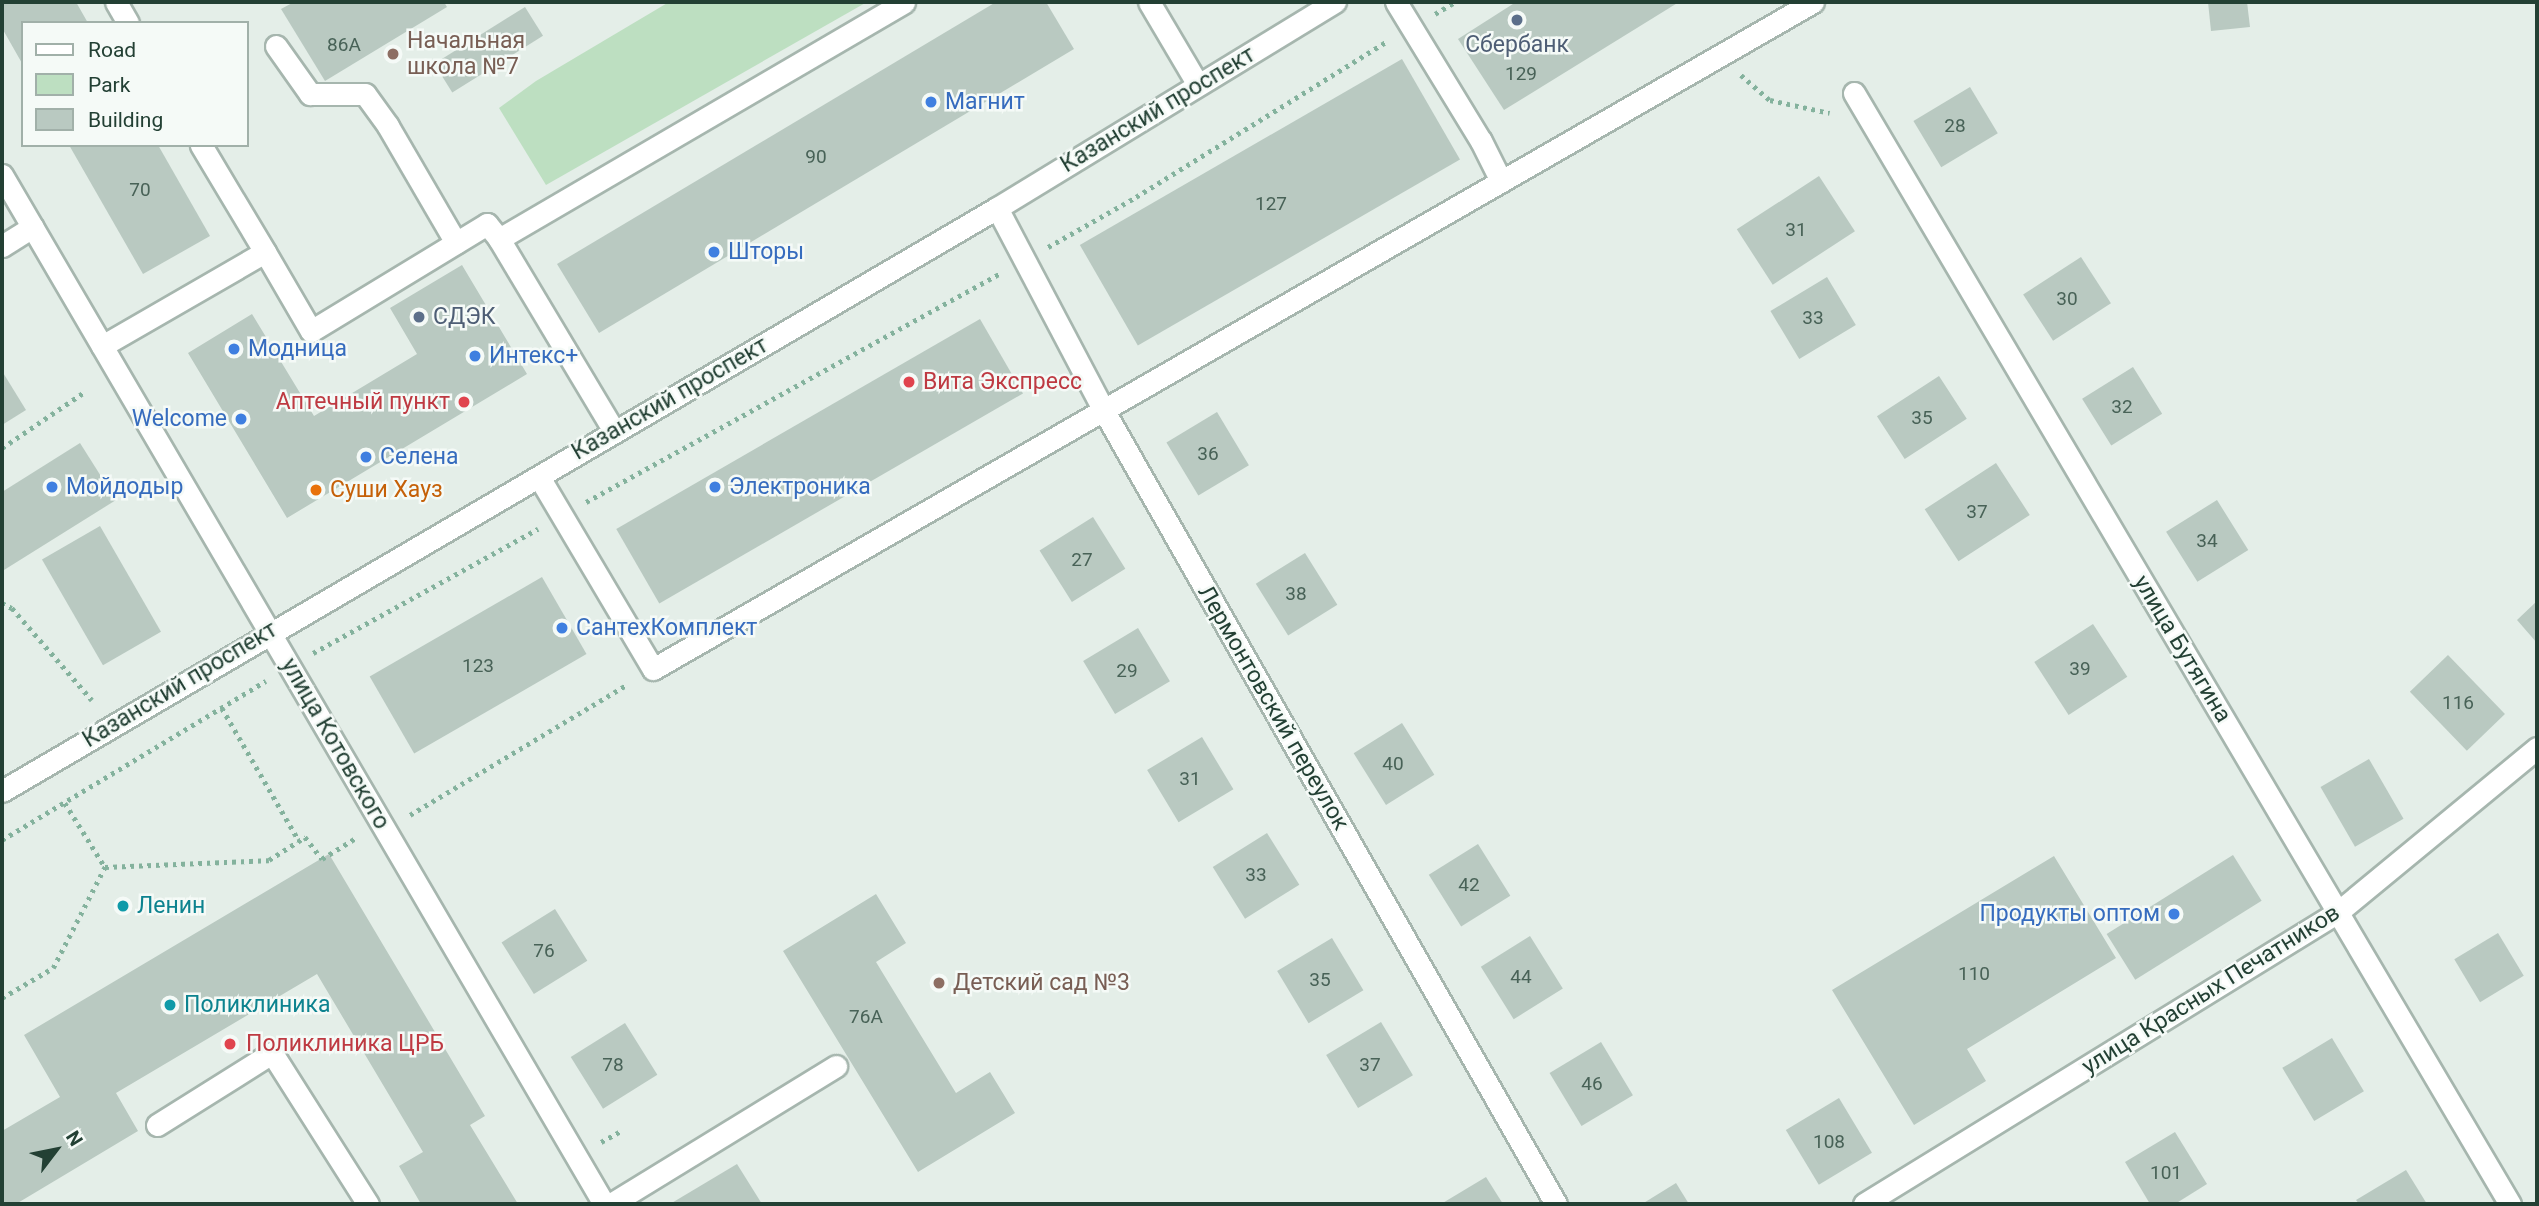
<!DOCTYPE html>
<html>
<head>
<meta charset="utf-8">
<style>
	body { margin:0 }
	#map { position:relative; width:2539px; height:1206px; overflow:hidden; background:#e4eee8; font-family:Roboto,sans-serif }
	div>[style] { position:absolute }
	.green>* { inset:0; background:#bddfc1 }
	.building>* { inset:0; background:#b9c9c1; transform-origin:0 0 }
	.path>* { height:4.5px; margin-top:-2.25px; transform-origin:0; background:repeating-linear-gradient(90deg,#84b29d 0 3.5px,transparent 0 8.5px) }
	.roads { filter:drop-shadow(2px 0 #a6b6ae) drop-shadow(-2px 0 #a6b6ae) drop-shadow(0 2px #a6b6ae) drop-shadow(0 -2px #a6b6ae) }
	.minor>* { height:21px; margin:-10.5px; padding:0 10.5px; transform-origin:10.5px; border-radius:10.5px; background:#fff }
	.dots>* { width:19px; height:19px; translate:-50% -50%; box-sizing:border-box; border:4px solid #f5faf7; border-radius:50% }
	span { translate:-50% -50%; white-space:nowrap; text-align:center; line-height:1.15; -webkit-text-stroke:5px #f5faf7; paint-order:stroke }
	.number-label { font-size:19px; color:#486257 }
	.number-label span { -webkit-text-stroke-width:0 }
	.education-label { font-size:23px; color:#785e54 }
	.left { translate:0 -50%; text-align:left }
	.service-label { font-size:23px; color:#4e5e75 }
	.shop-label { font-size:23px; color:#366cbe }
	.right { translate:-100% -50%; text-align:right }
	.street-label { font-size:23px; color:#234034 }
	.health-label { font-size:23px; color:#be3a42 }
	.food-label { font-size:23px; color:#c56008 }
	.culture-label { font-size:23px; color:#0d838f }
	.frame { position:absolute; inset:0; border:4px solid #234034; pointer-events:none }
	.legend { position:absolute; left:21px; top:21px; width:228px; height:126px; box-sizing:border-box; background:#f5faf7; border:2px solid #a1b0a9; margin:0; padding:9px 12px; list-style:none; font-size:21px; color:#234034 }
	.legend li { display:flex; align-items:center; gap:14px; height:35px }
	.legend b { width:35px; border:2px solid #a1b0a9 }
	.north { position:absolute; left:21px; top:1115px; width:70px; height:70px; -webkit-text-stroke:5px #f5faf7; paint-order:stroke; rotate:58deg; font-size:19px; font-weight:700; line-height:28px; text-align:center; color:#234034 }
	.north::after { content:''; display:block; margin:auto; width:24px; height:32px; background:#234034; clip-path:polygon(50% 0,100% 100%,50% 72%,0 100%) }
</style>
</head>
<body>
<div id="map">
	<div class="green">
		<div style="clip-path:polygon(669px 2px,867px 2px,546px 185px,499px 108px,536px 81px)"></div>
	</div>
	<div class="building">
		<div style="clip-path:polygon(2px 2px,76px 2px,88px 23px,23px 23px,23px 65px,2px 28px)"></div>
		<div style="clip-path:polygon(294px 2px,444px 2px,447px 7px,325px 81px,281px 9px)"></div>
		<div style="clip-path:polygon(996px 2px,1046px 2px,1074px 49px,599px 333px,557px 264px)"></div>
		<div style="clip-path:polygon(1516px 2px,1679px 2px,1504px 110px,1458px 39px)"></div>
		<div style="clip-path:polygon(2208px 2px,2247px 2px,2250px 27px,2211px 31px)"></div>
		<div style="left:525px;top:7px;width:34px;height:107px;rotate:58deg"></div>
		<div style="left:1402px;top:59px;width:116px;height:372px;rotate:60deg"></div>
		<div style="left:1970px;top:87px;width:54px;height:66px;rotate:59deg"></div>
		<div style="clip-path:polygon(69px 145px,158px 145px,210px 236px,143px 274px)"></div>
		<div style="left:1819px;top:176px;width:66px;height:98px;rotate:57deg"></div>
		<div style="left:2081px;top:257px;width:55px;height:69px;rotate:57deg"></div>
		<div style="clip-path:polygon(462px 265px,527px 374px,287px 518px,188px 353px,252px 314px,314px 416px,417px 354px,390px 308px)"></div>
		<div style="left:1827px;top:277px;width:56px;height:66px;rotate:59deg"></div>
		<div style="left:980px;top:319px;width:86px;height:420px;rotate:60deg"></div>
		<div style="left:2133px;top:367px;width:55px;height:60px;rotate:58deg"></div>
		<div style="clip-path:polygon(2px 371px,26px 410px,2px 425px)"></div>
		<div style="left:1939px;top:376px;width:51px;height:74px;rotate:57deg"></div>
		<div style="left:1217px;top:412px;width:62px;height:59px;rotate:59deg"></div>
		<div style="clip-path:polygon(80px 443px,116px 500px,4px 570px,2px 492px)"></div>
		<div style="left:1996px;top:463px;width:62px;height:85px;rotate:57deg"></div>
		<div style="left:2217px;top:500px;width:59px;height:60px;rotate:58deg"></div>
		<div style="left:1093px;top:517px;width:61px;height:63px;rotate:58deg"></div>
		<div style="left:100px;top:526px;width:122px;height:67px;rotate:60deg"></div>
		<div style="left:1305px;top:553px;width:61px;height:58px;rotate:58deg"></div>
		<div style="left:542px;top:577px;width:89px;height:199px;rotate:60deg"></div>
		<div style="clip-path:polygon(2537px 601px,2537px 643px,2517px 620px)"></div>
		<div style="left:2093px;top:624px;width:63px;height:70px;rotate:57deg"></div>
		<div style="left:1138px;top:628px;width:62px;height:64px;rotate:59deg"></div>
		<div style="left:2448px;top:655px;width:82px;height:53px;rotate:46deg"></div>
		<div style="left:1402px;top:723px;width:61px;height:57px;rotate:58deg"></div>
		<div style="left:1202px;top:737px;width:61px;height:64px;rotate:59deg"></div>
		<div style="left:2369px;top:759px;width:69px;height:56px;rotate:60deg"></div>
		<div style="left:1267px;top:833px;width:61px;height:64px;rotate:58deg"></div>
		<div style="left:1478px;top:844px;width:61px;height:58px;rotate:58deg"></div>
		<div style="clip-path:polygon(329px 854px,485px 1116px,470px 1125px,518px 1204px,421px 1204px,399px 1166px,423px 1152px,317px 974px,116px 1093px,138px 1131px,16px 1204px,2px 1204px,2px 1131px,60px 1097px,24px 1035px)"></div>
		<div style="left:2233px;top:855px;width:54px;height:149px;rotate:58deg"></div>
		<div style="clip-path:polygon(2054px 856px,2116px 958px,1967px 1049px,1986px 1081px,1914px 1125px,1832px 990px)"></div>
		<div style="clip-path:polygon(876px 894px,906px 943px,876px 962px,956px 1093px,990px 1072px,1015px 1113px,918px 1172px,783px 951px)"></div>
		<div style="left:555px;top:909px;width:61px;height:63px;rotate:58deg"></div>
		<div style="left:2498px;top:933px;width:50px;height:51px;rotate:59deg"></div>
		<div style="left:1530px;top:936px;width:62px;height:58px;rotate:58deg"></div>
		<div style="left:1332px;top:938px;width:61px;height:64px;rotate:59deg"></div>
		<div style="left:1381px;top:1022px;width:62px;height:64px;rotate:59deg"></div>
		<div style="left:625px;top:1023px;width:61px;height:64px;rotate:58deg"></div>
		<div style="left:2332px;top:1038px;width:62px;height:58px;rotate:59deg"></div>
		<div style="left:1601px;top:1042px;width:62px;height:60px;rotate:59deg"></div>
		<div style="left:1839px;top:1098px;width:64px;height:62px;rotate:59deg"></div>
		<div style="clip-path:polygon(2175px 1132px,2207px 1184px,2175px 1204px,2150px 1204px,2125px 1162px)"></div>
		<div style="clip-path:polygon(737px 1164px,762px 1204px,670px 1204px)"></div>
		<div style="clip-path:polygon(2406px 1170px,2427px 1204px,2359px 1204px,2356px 1200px)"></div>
		<div style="clip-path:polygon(1486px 1177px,1503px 1204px,1441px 1204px)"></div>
		<div style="clip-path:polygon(1676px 1183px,1689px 1204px,1642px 1204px)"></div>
	</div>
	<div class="path">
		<div style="left:1435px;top:14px;width:23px;rotate:-31deg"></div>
		<div style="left:1741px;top:75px;width:38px;rotate:41deg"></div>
		<div style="left:1770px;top:100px;width:61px;rotate:12.2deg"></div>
		<div style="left:1048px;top:247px;width:101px;rotate:-29.6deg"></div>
		<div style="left:1136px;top:197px;width:296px;rotate:-31.8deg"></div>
		<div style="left:2px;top:448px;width:98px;rotate:-34.2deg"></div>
		<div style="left:586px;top:502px;width:474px;rotate:-28.9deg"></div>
		<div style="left:2px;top:603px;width:11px;rotate:27deg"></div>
		<div style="left:12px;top:608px;width:122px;rotate:49deg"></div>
		<div style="left:313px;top:653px;width:257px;rotate:-28.9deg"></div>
		<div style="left:222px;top:708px;width:154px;rotate:59.9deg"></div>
		<div style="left:65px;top:803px;width:75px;rotate:58deg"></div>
		<div style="left:105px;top:867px;width:164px;rotate:-2.4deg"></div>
		<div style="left:269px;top:860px;width:43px;rotate:-32.6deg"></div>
		<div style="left:305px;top:837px;width:28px;rotate:52deg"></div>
		<div style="left:322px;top:859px;width:39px;rotate:-32deg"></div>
		<div style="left:410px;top:815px;width:254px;rotate:-31deg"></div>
		<div style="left:2px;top:840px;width:308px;rotate:-31.1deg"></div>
		<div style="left:2px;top:998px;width:59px;rotate:-30.5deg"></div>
		<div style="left:53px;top:968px;width:114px;rotate:-62.8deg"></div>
		<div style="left:601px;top:1142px;width:25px;rotate:-29deg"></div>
	</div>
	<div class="roads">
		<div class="minor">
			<div style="left:116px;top:2px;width:24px;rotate:60deg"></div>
			<div style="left:1149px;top:2px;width:96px;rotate:59.4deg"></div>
			<div style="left:1396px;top:2px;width:163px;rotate:58.6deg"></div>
			<div style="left:1481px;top:141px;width:45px;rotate:63.4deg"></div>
			<div style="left:276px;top:46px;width:59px;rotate:54.7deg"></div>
			<div style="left:310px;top:94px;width:55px"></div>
			<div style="left:365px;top:94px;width:39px;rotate:54deg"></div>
			<div style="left:388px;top:126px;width:135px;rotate:59.8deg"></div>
			<div style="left:1854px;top:93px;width:1290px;rotate:59.44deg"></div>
			<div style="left:2px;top:175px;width:1192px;rotate:59.67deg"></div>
			<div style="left:997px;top:208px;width:229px;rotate:62.2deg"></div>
			<div style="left:1104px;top:411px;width:913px;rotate:60.32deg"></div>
			<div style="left:499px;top:239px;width:469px;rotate:-30.3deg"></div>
			<div style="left:2px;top:246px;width:36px;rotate:-32deg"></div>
			<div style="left:265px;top:252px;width:91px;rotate:59.8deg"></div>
			<div style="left:311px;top:331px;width:206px;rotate:-31.3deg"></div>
			<div style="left:487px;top:224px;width:19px;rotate:51deg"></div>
			<div style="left:499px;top:239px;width:224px;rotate:59.1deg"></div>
			<div style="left:102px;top:346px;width:188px;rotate:-30deg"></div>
			<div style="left:265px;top:252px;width:125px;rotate:-120.9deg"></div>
			<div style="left:539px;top:477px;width:223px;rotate:59.3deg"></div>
			<div style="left:653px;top:669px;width:1338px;rotate:-29.9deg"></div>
			<div style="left:2px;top:791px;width:1153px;rotate:-30.37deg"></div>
			<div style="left:997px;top:208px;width:396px;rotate:-31.4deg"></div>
			<div style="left:157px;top:1125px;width:136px;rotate:-32.1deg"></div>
			<div style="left:272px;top:1053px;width:179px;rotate:57.6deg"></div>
			<div style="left:611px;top:1204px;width:264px;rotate:-31.5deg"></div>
			<div style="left:1864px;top:1204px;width:557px;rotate:-31.63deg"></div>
			<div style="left:2338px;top:912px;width:258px;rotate:-39.5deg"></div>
		</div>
	</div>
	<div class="dots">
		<div style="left:1517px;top:20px;background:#5c6f8a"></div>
		<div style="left:393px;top:54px;background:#8d6e63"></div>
		<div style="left:931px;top:102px;background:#3f7fe0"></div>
		<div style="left:714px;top:252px;background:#3f7fe0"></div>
		<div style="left:419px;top:317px;background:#5c6f8a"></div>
		<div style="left:234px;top:349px;background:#3f7fe0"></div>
		<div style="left:475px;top:356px;background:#3f7fe0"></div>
		<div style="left:909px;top:382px;background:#e0444e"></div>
		<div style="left:464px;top:402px;background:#e0444e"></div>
		<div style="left:241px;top:419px;background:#3f7fe0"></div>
		<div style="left:366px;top:457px;background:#3f7fe0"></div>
		<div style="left:52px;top:487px;background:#3f7fe0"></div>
		<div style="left:715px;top:487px;background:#3f7fe0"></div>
		<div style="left:316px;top:490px;background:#e8710a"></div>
		<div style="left:562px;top:628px;background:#3f7fe0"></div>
		<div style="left:123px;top:906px;background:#0f9aa8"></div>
		<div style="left:2174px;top:914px;background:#3f7fe0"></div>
		<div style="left:939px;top:983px;background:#8d6e63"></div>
		<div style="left:170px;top:1005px;background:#0f9aa8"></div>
		<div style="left:230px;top:1044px;background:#e0444e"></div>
	</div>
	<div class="number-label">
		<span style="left:344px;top:45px">86А</span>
		<span style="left:1521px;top:74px">129</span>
		<span style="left:1955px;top:126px">28</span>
		<span style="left:816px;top:157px">90</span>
		<span style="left:140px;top:190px">70</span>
		<span style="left:1271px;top:204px">127</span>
		<span style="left:1796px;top:230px">31</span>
		<span style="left:2067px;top:299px">30</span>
		<span style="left:1813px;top:318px">33</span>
		<span style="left:2122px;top:407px">32</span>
		<span style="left:1922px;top:418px">35</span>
		<span style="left:1208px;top:454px">36</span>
		<span style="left:1977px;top:512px">37</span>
		<span style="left:2207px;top:541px">34</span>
		<span style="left:1082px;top:560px">27</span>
		<span style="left:1296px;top:594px">38</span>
		<span style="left:478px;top:666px">123</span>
		<span style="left:2080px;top:669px">39</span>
		<span style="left:1127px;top:671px">29</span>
		<span style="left:2458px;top:703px">116</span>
		<span style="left:1393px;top:764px">40</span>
		<span style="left:1190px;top:779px">31</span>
		<span style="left:1256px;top:875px">33</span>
		<span style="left:1469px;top:885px">42</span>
		<span style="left:544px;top:951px">76</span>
		<span style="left:1974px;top:974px">110</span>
		<span style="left:1521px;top:977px">44</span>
		<span style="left:1320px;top:980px">35</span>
		<span style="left:866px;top:1017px">76А</span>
		<span style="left:613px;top:1065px">78</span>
		<span style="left:1370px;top:1065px">37</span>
		<span style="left:1592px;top:1084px">46</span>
		<span style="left:1829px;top:1142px">108</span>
		<span style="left:2166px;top:1173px">101</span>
	</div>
	<div class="education-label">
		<span class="left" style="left:407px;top:54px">Начальная<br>школа №7</span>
		<span class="left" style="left:953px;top:983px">Детский сад №3</span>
	</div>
	<div class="service-label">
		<span style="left:1517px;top:45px">Сбербанк</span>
		<span class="left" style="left:433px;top:317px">СДЭК</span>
	</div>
	<div class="shop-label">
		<span class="left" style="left:945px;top:102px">Магнит</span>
		<span class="left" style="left:728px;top:252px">Шторы</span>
		<span class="left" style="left:248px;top:349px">Модница</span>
		<span class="left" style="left:489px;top:356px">Интекс+</span>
		<span class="right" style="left:227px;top:419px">Welcome</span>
		<span class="left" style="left:380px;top:457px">Селена</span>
		<span class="left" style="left:66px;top:487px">Мойдодыр</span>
		<span class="left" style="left:729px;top:487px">Электроника</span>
		<span class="left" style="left:576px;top:628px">СантехКомплект</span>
		<span class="right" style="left:2160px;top:914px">Продукты оптом</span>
	</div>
	<div class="street-label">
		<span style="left:1158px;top:110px;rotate:-31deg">Казанский проспект</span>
		<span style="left:670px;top:399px;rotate:-30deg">Казанский проспект</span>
		<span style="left:2182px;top:649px;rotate:59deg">улица Бутягина</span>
		<span style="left:180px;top:685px;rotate:-31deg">Казанский проспект</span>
		<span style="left:1273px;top:708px;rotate:60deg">Лермонтовский переулок</span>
		<span style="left:335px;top:744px;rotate:60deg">улица Котовского</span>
		<span style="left:2211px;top:990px;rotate:-32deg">улица Красных Печатников</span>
	</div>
	<div class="health-label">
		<span class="left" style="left:923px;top:382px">Вита Экспресс</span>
		<span class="right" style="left:450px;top:402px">Аптечный пункт</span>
		<span class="left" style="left:246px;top:1044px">Поликлиника ЦРБ</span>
	</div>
	<div class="food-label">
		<span class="left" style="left:330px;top:490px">Суши Хауз</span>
	</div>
	<div class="culture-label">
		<span class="left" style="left:137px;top:906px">Ленин</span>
		<span class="left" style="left:184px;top:1005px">Поликлиника</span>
	</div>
	<div class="frame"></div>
	<ul class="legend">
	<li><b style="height:9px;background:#fff"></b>Road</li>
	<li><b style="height:19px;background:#bddfc1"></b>Park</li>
	<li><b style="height:19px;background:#b9c9c1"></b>Building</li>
	</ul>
	<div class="north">N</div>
</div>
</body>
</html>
